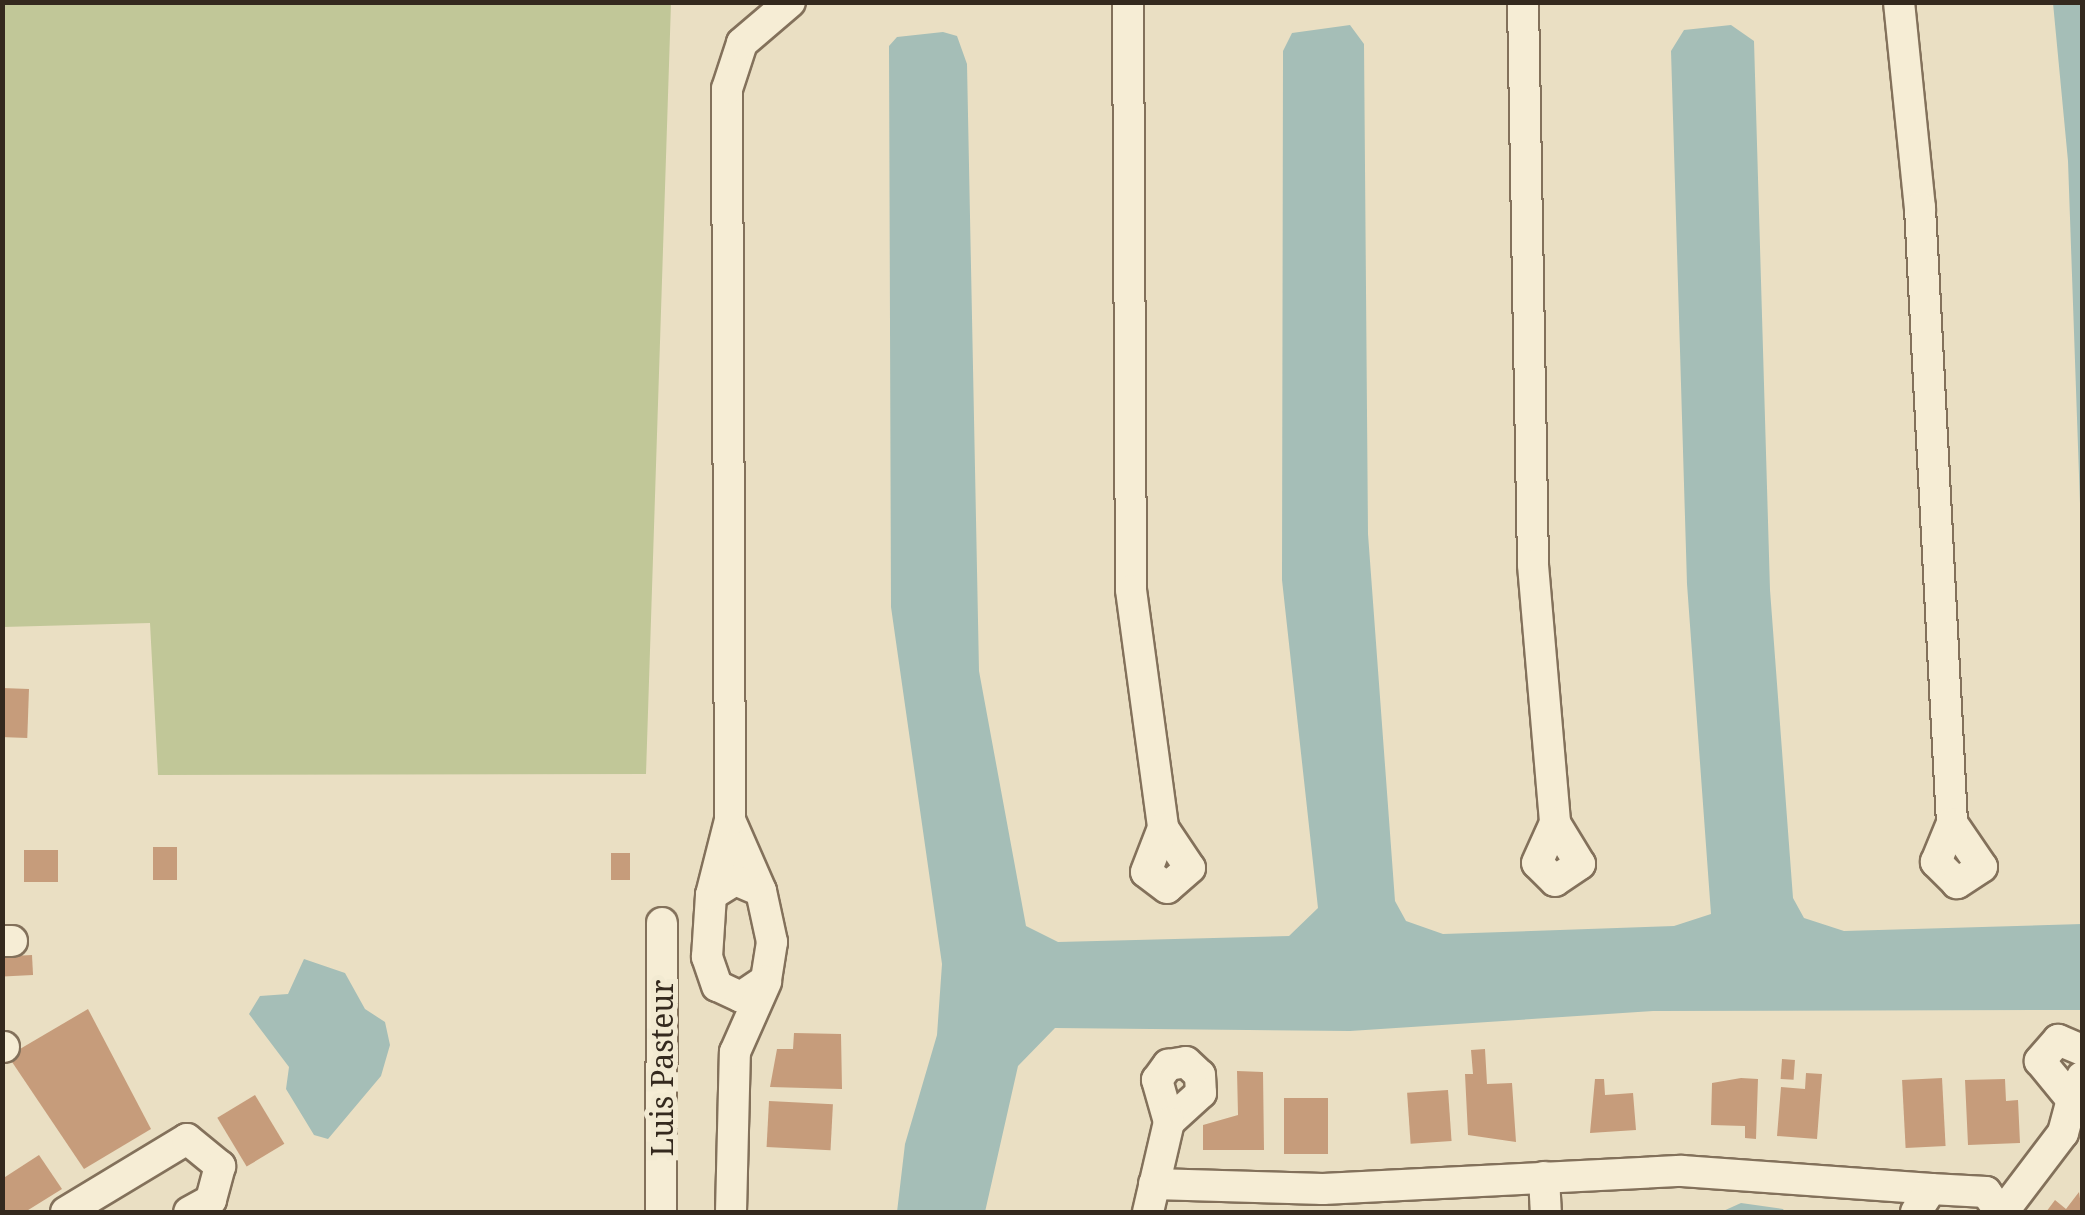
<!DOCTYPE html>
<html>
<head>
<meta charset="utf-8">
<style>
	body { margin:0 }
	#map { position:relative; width:2085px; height:1215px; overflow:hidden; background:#eadfc3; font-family:"Noto Serif",serif }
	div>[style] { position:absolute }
	.green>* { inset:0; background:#c1c798 }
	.water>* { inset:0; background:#a5beb7 }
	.building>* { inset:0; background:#c69c7b; transform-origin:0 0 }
	.roads { filter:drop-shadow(2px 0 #83715b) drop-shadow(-2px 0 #83715b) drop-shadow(0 2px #83715b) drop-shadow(0 -2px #83715b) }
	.minor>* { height:30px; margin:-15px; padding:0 15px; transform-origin:15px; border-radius:15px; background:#f6edd5 }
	span { translate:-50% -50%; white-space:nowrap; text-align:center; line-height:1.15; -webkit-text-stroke:10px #f2ead2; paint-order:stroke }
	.street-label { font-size:30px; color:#34291e }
	.frame { position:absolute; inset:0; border:5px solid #34291e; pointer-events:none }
</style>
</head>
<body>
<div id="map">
	<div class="green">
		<div style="clip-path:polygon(2px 3px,671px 3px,646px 774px,158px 775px,150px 623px,3px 627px)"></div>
	</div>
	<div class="water">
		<div style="clip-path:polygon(2053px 3px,2082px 3px,2082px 561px,2068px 161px)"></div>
		<div style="clip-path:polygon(1350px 25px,1364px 44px,1368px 534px,1395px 901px,1406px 921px,1443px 934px,1674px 926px,1711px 914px,1687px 584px,1671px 51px,1684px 30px,1731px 25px,1754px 41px,1770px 590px,1793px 898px,1804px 918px,1844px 931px,2082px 924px,2082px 1010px,1653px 1011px,1350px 1031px,1055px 1028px,1018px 1066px,985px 1212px,897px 1212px,905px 1144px,937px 1035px,942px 964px,891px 607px,889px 46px,897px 37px,943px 32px,957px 36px,967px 64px,979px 671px,1026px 926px,1058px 942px,1289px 936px,1318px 908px,1282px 580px,1283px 51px,1292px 33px)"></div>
		<div style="clip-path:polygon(304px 959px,345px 973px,365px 1009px,385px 1022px,390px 1045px,381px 1076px,328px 1139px,314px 1135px,286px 1089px,289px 1067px,249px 1014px,260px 996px,288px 994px)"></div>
		<div style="clip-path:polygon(1741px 1203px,1783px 1209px,1785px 1212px,1721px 1212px)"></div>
	</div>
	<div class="building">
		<div style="left:2px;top:688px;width:27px;height:49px;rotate:2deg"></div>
		<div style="left:153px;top:847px;width:24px;height:33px"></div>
		<div style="left:24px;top:850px;width:34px;height:32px"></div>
		<div style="left:611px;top:853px;width:19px;height:27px"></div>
		<div style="left:32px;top:955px;width:20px;height:30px;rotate:87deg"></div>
		<div style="clip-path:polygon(88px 1009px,151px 1129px,84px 1169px,8px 1056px)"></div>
		<div style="clip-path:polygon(794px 1033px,841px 1034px,842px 1089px,770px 1087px,777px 1049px,793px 1049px)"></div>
		<div style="clip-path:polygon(1485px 1049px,1487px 1084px,1512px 1083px,1516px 1142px,1468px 1135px,1465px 1074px,1473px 1074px,1471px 1050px)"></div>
		<div style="left:1782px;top:1059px;width:13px;height:20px;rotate:4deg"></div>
		<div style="clip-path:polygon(1237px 1071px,1263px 1072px,1264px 1150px,1203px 1150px,1203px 1125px,1238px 1115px)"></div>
		<div style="clip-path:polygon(1806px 1073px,1822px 1074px,1817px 1139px,1777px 1136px,1781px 1087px,1805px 1089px)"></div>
		<div style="clip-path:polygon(1741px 1078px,1758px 1079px,1756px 1139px,1745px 1138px,1745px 1126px,1711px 1125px,1712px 1083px)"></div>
		<div style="left:1942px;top:1078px;width:68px;height:40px;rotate:87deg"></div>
		<div style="clip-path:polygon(1595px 1079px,1604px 1079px,1605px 1095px,1633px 1093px,1636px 1130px,1590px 1133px)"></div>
		<div style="clip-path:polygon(2005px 1079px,2006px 1101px,2018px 1100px,2020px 1143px,1968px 1145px,1965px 1080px)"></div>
		<div style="left:1448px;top:1090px;width:51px;height:41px;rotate:86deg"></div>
		<div style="left:255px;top:1095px;width:57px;height:44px;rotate:59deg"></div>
		<div style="left:1284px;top:1098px;width:44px;height:56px"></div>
		<div style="left:769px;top:1101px;width:64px;height:46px;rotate:3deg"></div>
		<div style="clip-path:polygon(39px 1155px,62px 1189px,25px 1212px,5px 1212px,2px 1179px)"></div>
		<div style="clip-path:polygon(2079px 1192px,2082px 1212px,2046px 1212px,2055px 1200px,2066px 1209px)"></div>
	</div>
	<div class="roads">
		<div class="minor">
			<div style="left:1128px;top:2px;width:588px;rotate:89.71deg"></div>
			<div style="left:1131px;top:590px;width:240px;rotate:82.3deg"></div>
			<div style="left:1523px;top:2px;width:563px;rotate:88.98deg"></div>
			<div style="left:1533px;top:565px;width:259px;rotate:85.1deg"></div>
			<div style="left:1899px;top:2px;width:207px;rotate:84.2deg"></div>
			<div style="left:1920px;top:208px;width:616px;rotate:87.02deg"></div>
			<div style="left:730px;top:820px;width:77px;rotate:66.4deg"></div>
			<div style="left:1555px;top:823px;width:48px;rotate:58.6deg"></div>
			<div style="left:1580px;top:864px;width:30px;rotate:146deg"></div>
			<div style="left:1555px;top:881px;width:25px;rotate:-135deg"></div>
			<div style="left:1537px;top:863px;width:44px;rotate:-65.8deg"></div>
			<div style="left:1952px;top:823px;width:53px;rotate:55.7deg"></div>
			<div style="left:1982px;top:867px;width:30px;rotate:147deg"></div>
			<div style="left:1957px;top:883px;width:30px;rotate:-135deg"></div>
			<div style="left:1936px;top:862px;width:42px;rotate:-67.7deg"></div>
			<div style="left:1163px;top:828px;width:48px;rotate:56deg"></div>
			<div style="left:1190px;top:868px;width:30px;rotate:139deg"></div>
			<div style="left:1167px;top:888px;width:26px;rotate:-143deg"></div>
			<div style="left:1146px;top:872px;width:47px;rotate:-68.9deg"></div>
			<div style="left:735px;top:880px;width:28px;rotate:23deg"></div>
			<div style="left:761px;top:891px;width:52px;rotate:77.8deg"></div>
			<div style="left:772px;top:942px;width:38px;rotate:99deg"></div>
			<div style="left:766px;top:980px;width:30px;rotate:146deg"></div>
			<div style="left:741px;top:997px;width:26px;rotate:-155deg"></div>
			<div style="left:717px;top:986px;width:31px;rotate:-109deg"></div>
			<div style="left:707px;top:957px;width:62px;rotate:-86.3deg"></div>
			<div style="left:711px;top:895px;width:28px;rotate:-32deg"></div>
			<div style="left:711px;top:895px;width:77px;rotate:-75.8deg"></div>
			<div style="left:730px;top:820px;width:731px;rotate:-90.24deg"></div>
			<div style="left:727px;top:89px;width:48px;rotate:-71.9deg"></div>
			<div style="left:742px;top:43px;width:63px;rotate:-40.5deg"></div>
			<div style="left:2px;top:941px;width:10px"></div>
			<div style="left:2px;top:1047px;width:2px"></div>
			<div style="left:2082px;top:1050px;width:26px;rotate:-157deg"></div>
			<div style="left:2058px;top:1040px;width:28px;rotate:131deg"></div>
			<div style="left:2040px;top:1061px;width:50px;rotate:50.6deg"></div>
			<div style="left:2072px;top:1100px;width:25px;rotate:-67deg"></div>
			<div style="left:1186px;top:1062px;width:19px;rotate:43deg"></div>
			<div style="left:1200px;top:1075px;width:18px;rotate:87deg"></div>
			<div style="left:1201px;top:1093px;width:43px;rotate:137.8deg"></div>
			<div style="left:1169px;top:1122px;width:44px;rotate:-105.9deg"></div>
			<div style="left:1157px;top:1080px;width:19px;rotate:-54deg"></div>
			<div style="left:1168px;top:1065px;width:18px;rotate:-9deg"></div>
			<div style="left:1544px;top:1177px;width:35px;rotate:87deg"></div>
			<div style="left:1154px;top:1184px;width:169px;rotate:1.7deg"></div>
			<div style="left:1323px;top:1189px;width:359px;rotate:-2.9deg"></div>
			<div style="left:1682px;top:1171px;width:250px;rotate:4.1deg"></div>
			<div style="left:66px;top:1212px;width:141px;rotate:-31.1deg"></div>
			<div style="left:187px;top:1139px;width:43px;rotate:39.3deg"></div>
			<div style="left:220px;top:1166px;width:35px;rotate:105deg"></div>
			<div style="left:211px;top:1200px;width:25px;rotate:151deg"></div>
			<div style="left:661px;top:1212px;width:289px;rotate:-89.8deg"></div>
			<div style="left:731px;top:1212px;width:160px;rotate:-88.6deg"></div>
			<div style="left:735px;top:1052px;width:77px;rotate:-66.1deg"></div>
			<div style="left:1148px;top:1212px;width:92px;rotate:-76.9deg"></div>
			<div style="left:1916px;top:1212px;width:27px;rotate:-57deg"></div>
			<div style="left:1931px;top:1189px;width:55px;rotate:3.1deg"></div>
			<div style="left:1986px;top:1192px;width:24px;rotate:55deg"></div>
			<div style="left:2003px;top:1212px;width:99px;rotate:-52.8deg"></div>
			<div style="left:2063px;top:1133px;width:34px;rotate:-75deg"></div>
		</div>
	</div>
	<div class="street-label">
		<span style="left:662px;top:1068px;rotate:-90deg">Luis Pasteur</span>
	</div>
	<div class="frame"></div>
</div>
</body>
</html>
